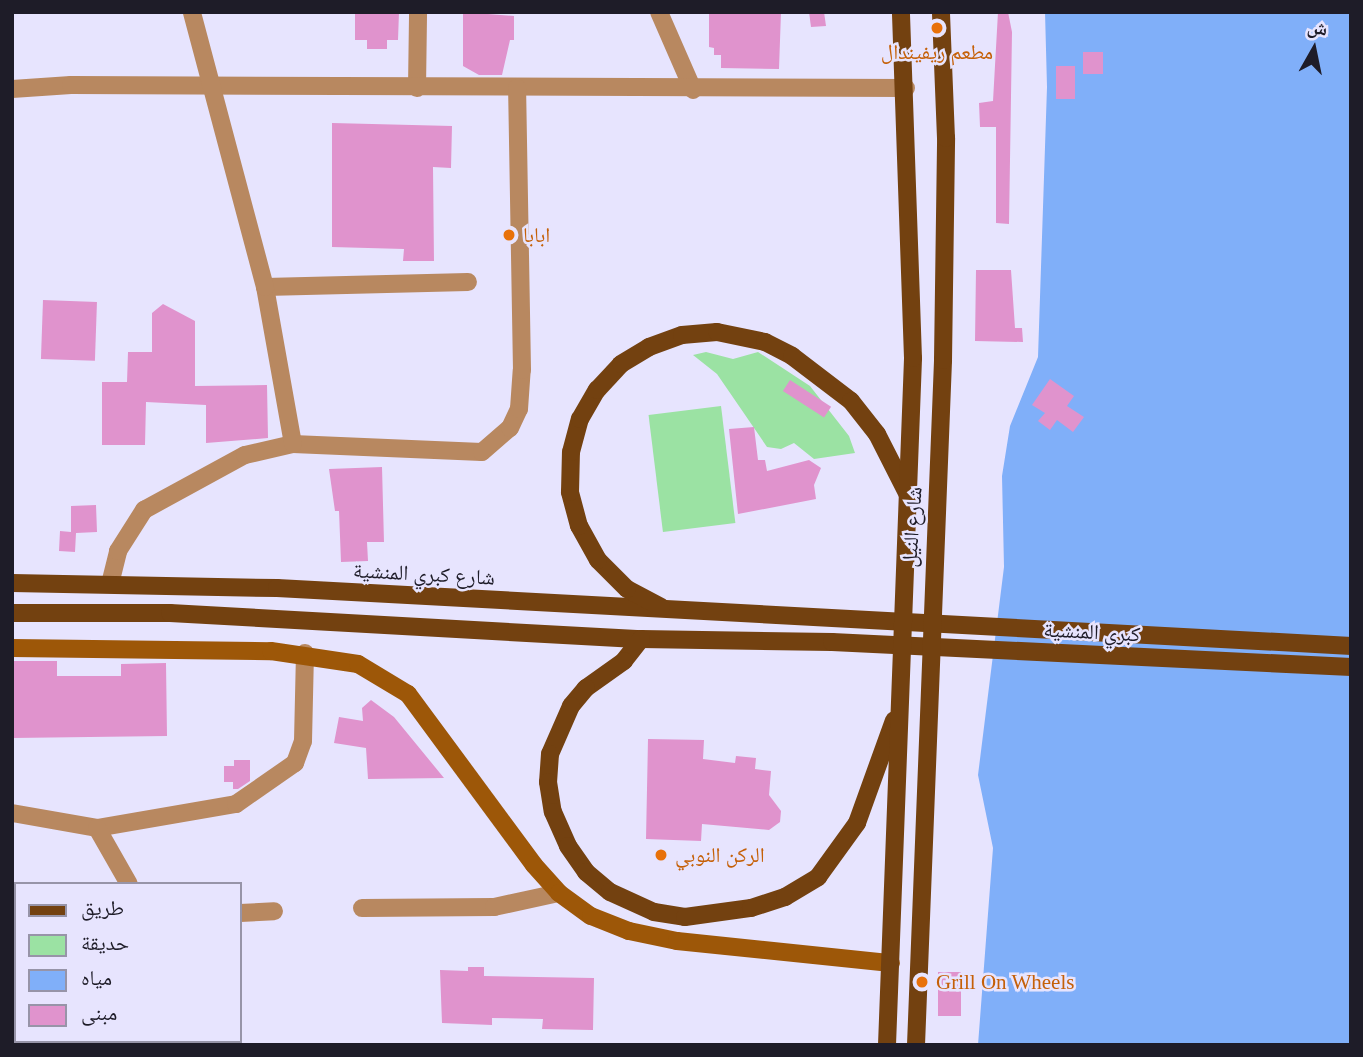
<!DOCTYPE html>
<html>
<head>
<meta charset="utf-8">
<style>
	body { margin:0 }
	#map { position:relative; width:1363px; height:1057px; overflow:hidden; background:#e7e4fe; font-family:"Times New Roman","Noto Naskh Arabic",serif }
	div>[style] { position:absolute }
	.green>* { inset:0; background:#9be2a3; transform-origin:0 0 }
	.water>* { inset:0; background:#80aff9 }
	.building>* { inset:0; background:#e093cd; transform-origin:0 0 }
	.street>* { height:18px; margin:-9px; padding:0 9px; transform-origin:9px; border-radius:9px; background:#b88860 }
	.secondary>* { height:18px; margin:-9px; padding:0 9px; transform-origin:9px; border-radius:9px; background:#9d5708 }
	.primary>* { height:18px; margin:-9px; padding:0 9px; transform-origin:9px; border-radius:9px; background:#734110 }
	.dots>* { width:19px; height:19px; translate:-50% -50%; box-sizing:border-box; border:4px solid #e7e4fe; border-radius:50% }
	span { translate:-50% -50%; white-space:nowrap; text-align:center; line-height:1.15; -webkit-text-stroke:5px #e7e4fe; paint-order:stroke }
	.food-label { font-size:21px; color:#c56008 }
	.left { translate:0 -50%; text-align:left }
	.street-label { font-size:21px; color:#1e1c28 }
	.frame { position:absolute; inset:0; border:14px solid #1e1c28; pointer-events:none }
	.legend { position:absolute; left:14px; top:882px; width:228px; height:161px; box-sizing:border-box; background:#e7e4fe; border:2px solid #9794a8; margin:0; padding:9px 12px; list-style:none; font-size:21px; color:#1e1c28 }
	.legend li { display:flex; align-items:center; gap:14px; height:35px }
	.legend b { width:35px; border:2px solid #9794a8 }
	.north { position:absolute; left:1279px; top:14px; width:70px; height:70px; -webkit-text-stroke:5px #e7e4fe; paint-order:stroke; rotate:9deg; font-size:19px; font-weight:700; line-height:28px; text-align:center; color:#1e1c28 }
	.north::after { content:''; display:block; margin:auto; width:24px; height:32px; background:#1e1c28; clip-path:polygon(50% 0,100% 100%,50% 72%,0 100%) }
</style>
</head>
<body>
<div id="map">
	<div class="green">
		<div style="clip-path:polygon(706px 352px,733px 359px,758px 352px,810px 386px,849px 436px,855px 453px,814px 459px,794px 443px,781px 449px,767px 447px,717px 374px,693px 355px)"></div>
		<div style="left:721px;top:406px;width:118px;height:73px;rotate:83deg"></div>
	</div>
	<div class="water">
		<div style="clip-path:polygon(1045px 12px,1351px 12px,1351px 1045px,978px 1045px,993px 848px,978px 775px,1004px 567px,1002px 476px,1010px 426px,1038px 357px,1047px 87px)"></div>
	</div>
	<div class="building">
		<div style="clip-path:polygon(355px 12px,399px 12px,398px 40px,387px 40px,387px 49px,367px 49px,367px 40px,355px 40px)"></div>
		<div style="clip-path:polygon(463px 12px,514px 16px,514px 40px,510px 40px,502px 75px,479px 75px,463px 66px)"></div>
		<div style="clip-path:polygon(709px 12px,781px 12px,779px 69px,721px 68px,721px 55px,714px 55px,714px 48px,709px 47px)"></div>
		<div style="clip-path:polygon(809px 12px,824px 12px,826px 26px,811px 27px)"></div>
		<div style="clip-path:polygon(998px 12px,1008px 12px,1012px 32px,1009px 224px,996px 223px,996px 127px,980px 127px,979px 103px,993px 101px)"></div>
		<div style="left:1083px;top:52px;width:20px;height:22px"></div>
		<div style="left:1056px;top:66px;width:19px;height:33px"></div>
		<div style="clip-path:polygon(332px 123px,452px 126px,451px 168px,433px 167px,434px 261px,403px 261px,404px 249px,332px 247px)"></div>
		<div style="clip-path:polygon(976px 270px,1011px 270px,1015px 328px,1022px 328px,1023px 342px,975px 341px)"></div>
		<div style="left:43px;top:300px;width:54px;height:59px;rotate:2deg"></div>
		<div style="clip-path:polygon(163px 304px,195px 321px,195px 386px,267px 385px,268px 438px,206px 443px,206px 405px,146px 402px,145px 445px,102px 445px,102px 382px,127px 382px,128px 352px,152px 352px,152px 313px)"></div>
		<div style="clip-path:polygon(1050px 379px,1074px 396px,1067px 406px,1084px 417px,1073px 432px,1057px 420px,1050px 430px,1038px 421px,1045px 413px,1032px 405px)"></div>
		<div style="left:790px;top:380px;width:49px;height:13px;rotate:33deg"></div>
		<div style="clip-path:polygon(754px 427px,758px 460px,765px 460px,767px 471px,809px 460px,821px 468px,814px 485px,816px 499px,738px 514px,729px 429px)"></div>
		<div style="clip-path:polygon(382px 467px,384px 542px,367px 542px,368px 561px,341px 562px,339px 511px,335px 511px,329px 469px)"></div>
		<div style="clip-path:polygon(96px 505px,97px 532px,76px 533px,75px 552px,59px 551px,60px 531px,71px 532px,71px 506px)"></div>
		<div style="clip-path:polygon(12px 661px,57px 661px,57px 676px,121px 676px,121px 664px,166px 663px,167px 736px,12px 738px)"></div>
		<div style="clip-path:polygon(371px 700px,394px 717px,444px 778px,368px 779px,366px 748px,334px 743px,339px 717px,363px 721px,362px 708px)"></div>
		<div style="clip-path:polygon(648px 739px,704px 740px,703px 759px,735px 763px,736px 756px,756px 758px,755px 769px,771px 771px,769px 795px,781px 811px,780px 822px,769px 830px,702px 824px,701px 841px,646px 839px)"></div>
		<div style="clip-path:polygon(234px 760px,250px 760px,250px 781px,238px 789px,233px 789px,233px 782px,224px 782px,224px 766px,234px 766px)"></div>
		<div style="clip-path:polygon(468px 967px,484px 967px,484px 976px,594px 978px,593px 1030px,542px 1029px,543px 1019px,492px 1018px,492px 1025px,442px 1023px,440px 970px,468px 971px)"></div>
		<div style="left:938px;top:972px;width:23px;height:44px"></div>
	</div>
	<div class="street">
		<div style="left:659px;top:12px;width:85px;rotate:66.4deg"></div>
		<div style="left:417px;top:88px;width:76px;rotate:-89.2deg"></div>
		<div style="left:12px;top:89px;width:59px;rotate:-3.9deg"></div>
		<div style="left:71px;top:85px;width:835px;rotate:0.21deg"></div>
		<div style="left:265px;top:287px;width:203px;rotate:-1.4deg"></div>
		<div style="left:293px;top:444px;width:189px;rotate:2.4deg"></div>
		<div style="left:482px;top:452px;width:37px;rotate:-41deg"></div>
		<div style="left:510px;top:428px;width:21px;rotate:-65deg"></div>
		<div style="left:519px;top:409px;width:39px;rotate:-86deg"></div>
		<div style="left:522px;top:370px;width:282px;rotate:-91deg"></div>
		<div style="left:110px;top:584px;width:34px;rotate:-76deg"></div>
		<div style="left:118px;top:551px;width:49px;rotate:-57.6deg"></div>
		<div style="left:144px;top:510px;width:115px;rotate:-28.6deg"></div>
		<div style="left:245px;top:455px;width:49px;rotate:-12.9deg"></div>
		<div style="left:293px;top:444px;width:159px;rotate:-100.1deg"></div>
		<div style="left:265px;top:287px;width:285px;rotate:-104.9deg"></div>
		<div style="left:12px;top:813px;width:86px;rotate:10deg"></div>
		<div style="left:97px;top:828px;width:141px;rotate:-9.8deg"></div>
		<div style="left:236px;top:804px;width:72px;rotate:-34.8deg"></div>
		<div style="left:295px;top:763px;width:23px;rotate:-70deg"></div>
		<div style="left:303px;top:741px;width:88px;rotate:-88.7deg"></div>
		<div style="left:97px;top:828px;width:64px;rotate:60.3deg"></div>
		<div style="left:362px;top:908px;width:132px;rotate:-0.4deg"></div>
		<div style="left:494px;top:907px;width:66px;rotate:-12.2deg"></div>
		<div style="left:240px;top:913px;width:34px;rotate:-3deg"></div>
		<div style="left:12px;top:919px;width:4px;rotate:-14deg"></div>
		<div style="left:152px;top:1041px;width:4px;rotate:90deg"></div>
	</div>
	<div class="secondary">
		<div style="left:12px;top:648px;width:259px;rotate:0.7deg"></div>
		<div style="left:271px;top:651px;width:88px;rotate:8.5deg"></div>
		<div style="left:358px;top:664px;width:58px;rotate:31deg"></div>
		<div style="left:408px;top:694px;width:212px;rotate:53.6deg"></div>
		<div style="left:534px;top:865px;width:38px;rotate:48deg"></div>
		<div style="left:559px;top:893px;width:39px;rotate:36deg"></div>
		<div style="left:591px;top:916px;width:41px;rotate:21.5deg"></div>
		<div style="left:629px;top:931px;width:49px;rotate:11.8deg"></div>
		<div style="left:677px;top:941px;width:215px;rotate:5.9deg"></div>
	</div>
	<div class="primary">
		<div style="left:12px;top:583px;width:265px;rotate:1.1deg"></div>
		<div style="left:277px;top:588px;width:1076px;rotate:3.09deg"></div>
		<div style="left:661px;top:607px;width:38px;rotate:-152deg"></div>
		<div style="left:627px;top:589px;width:41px;rotate:-135deg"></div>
		<div style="left:598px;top:560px;width:39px;rotate:-119deg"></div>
		<div style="left:579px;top:526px;width:35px;rotate:-105deg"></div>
		<div style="left:570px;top:492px;width:40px;rotate:-88.6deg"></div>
		<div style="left:571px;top:452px;width:34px;rotate:-75deg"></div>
		<div style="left:580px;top:419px;width:34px;rotate:-60deg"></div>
		<div style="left:597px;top:390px;width:35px;rotate:-47deg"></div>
		<div style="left:621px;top:364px;width:33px;rotate:-31deg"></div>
		<div style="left:649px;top:347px;width:35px;rotate:-20deg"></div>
		<div style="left:682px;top:335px;width:35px;rotate:-5deg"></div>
		<div style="left:717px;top:332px;width:49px;rotate:11.8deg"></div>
		<div style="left:765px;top:342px;width:30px;rotate:27deg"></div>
		<div style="left:792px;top:356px;width:74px;rotate:37.3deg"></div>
		<div style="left:851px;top:401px;width:42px;rotate:51.8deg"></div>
		<div style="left:877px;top:434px;width:66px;rotate:63deg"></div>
		<div style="left:12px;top:613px;width:158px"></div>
		<div style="left:170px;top:613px;width:472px;rotate:3.2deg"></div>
		<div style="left:641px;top:639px;width:191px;rotate:0.9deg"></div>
		<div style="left:832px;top:642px;width:520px;rotate:2.76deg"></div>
		<div style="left:641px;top:639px;width:28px;rotate:128deg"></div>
		<div style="left:624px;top:661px;width:47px;rotate:144.6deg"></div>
		<div style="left:586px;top:688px;width:23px;rotate:130deg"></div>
		<div style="left:571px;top:706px;width:52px;rotate:113.6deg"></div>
		<div style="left:550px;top:754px;width:28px;rotate:94deg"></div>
		<div style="left:548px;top:782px;width:30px;rotate:81deg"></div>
		<div style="left:553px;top:812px;width:37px;rotate:66deg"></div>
		<div style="left:568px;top:846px;width:32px;rotate:55deg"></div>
		<div style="left:586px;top:872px;width:31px;rotate:40deg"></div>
		<div style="left:610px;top:892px;width:48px;rotate:24.4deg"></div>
		<div style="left:654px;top:912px;width:31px;rotate:9deg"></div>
		<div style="left:685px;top:917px;width:67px;rotate:-7.8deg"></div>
		<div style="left:751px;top:908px;width:36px;rotate:-18deg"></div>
		<div style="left:785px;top:897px;width:39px;rotate:-31deg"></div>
		<div style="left:818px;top:877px;width:67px;rotate:-54.2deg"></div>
		<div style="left:857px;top:823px;width:109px;rotate:-70.2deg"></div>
		<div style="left:887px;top:1045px;width:687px;rotate:-87.83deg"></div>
		<div style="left:913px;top:358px;width:346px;rotate:-92deg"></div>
		<div style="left:916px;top:1045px;width:686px;rotate:-87.74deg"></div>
		<div style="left:943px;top:360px;width:222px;rotate:-89.2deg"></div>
		<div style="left:946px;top:138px;width:126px;rotate:-92.3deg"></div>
	</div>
	<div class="dots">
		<div style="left:937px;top:28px;background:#e8710a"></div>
		<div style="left:509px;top:235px;background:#e8710a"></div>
		<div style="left:661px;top:855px;background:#e8710a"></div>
		<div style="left:922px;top:982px;background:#e8710a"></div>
	</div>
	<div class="food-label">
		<span style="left:937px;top:52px">مطعم ريفيندال</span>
		<span class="left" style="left:523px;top:235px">ابابا</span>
		<span class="left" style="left:675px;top:855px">الركن النوبي</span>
		<span class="left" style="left:936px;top:982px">Grill On Wheels</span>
	</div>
	<div class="street-label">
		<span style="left:912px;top:527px;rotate:-86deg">شارع النيل</span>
		<span style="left:424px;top:574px;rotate:3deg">شارع كبري المنشية</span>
		<span style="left:1092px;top:632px;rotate:3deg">كبري المنشية</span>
	</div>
	<div class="frame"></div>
	<ul class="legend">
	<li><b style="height:9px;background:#734110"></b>طريق</li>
	<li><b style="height:19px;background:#9be2a3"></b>حديقة</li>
	<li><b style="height:19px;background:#80aff9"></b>مياه</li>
	<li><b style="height:19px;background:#e093cd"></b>مبنى</li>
	</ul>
	<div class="north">ش</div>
</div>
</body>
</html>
